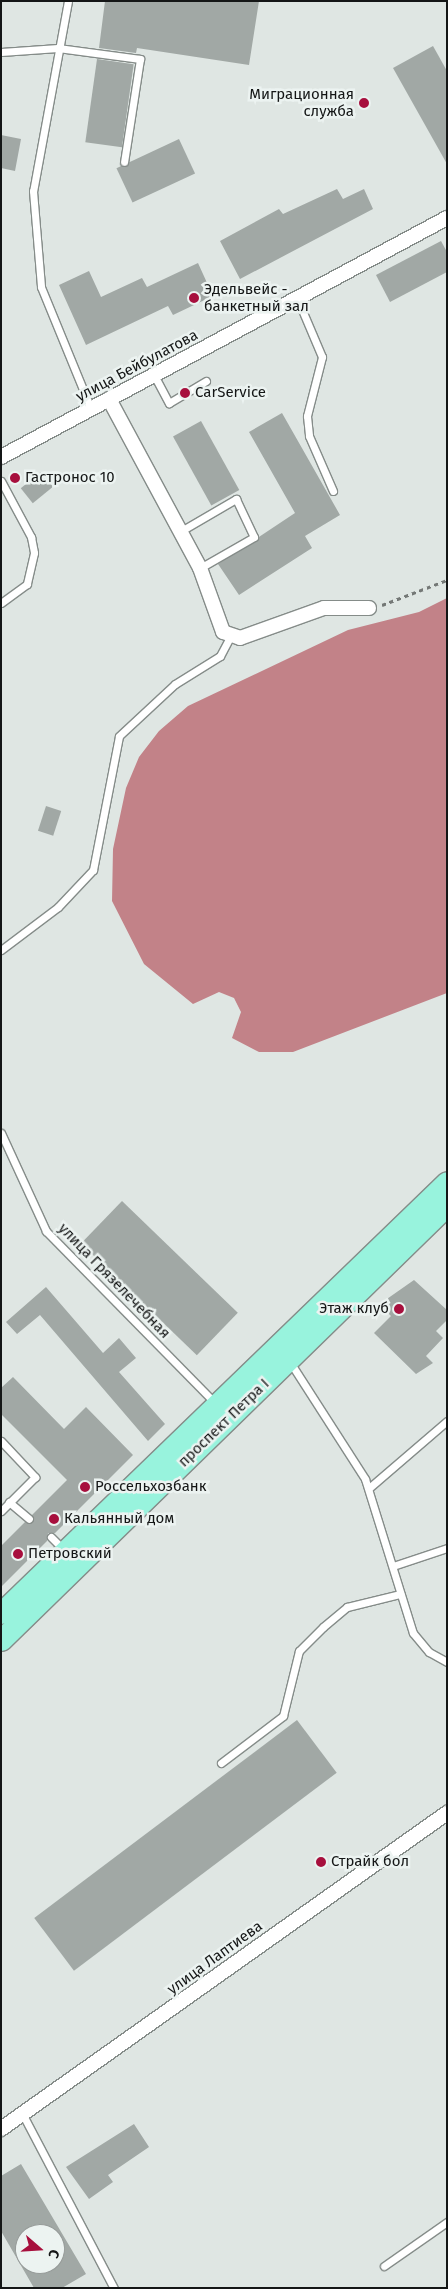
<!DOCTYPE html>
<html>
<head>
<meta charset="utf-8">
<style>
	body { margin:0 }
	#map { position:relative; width:448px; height:2289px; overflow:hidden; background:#dfe6e3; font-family:"Fira Sans",sans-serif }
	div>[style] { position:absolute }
	.water>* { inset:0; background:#c28288 }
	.building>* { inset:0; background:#a1a8a5; transform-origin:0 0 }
	.path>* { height:3px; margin-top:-1.5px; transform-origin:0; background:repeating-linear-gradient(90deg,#747876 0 4px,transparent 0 8px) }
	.roads { filter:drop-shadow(1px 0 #858c89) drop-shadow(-1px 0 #858c89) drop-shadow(0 1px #858c89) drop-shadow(0 -1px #858c89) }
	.lane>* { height:7px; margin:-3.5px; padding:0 3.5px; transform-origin:3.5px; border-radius:3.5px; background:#fff }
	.street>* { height:14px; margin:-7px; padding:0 7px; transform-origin:7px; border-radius:7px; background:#fff }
	.primary>* { height:21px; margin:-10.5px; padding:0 10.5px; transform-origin:10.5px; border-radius:10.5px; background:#98f3dd }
	.dots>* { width:14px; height:14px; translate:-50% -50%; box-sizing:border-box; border:2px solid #ecf3f1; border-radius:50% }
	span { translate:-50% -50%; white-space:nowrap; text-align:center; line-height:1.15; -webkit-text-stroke:5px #ecf3f1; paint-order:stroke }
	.poi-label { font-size:15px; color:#141616 }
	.right { translate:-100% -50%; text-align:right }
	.left { translate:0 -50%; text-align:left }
	.street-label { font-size:15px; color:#141616 }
	.frame { position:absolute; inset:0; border:2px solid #141616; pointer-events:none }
	.north { position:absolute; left:15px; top:2224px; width:50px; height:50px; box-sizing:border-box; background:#ecf3f1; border:1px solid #969b99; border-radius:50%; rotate:109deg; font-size:14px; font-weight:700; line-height:20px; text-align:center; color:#141616 }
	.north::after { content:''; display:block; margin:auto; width:18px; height:22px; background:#a70f3d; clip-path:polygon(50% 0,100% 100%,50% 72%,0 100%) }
</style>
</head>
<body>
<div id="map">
	<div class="water">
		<div style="clip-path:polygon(447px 598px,447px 993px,293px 1052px,259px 1052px,232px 1038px,241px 1012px,234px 998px,219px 992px,193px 1004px,144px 964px,112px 901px,113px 849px,126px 788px,139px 757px,159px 731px,188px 706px,348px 630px,419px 612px)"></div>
	</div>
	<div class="building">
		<div style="clip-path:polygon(105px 1px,259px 1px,249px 65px,137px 48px,136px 53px,99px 48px)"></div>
		<div style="clip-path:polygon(433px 46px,447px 71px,447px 164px,393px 68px)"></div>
		<div style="left:97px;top:59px;width:37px;height:84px;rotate:8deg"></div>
		<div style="clip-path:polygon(1px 135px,21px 139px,15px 171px,1px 168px)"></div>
		<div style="left:179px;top:139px;width:38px;height:69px;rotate:65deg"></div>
		<div style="clip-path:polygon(337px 189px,343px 199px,364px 189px,373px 209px,240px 279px,220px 241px,279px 209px,283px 214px)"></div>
		<div style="clip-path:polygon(441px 241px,447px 252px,447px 272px,390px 302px,376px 275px)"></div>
		<div style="clip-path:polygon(198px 263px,213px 296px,173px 315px,168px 306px,86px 345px,59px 285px,89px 271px,101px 297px,142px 278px,147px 287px)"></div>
		<div style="clip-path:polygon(282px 413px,340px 515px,305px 536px,312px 548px,239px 595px,218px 564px,295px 513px,249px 432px)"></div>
		<div style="left:201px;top:421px;width:79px;height:32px;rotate:61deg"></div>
		<div style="left:41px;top:472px;width:19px;height:26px;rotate:51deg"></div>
		<div style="left:46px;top:806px;width:16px;height:26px;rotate:18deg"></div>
		<div style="left:122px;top:1201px;width:161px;height:59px;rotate:44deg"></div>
		<div style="clip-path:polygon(414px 1280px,447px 1310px,447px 1320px,436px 1331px,443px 1338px,426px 1356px,433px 1363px,416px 1374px,374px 1333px,391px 1316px,384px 1309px,384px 1301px)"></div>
		<div style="clip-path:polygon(46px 1287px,103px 1353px,119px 1338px,136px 1358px,119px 1372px,165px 1424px,148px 1441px,40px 1315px,17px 1334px,6px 1322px)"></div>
		<div style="clip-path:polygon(13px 1377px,64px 1429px,86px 1407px,133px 1455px,55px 1533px,48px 1533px,47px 1541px,1px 1587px,1px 1546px,25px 1522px,33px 1523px,32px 1515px,67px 1480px,1px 1414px,1px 1388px)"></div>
		<div style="left:297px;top:1720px;width:66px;height:329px;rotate:53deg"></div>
		<div style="clip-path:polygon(134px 2124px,149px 2147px,108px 2175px,113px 2182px,89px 2199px,66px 2167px)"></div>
		<div style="clip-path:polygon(evenodd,21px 2164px,86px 2274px,62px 2288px,34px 2288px,1px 2231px,1px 2176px,21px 2164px,25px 2234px,55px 2234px,55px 2264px,25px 2264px,25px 2234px)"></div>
	</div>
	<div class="path">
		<div style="left:382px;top:605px;width:70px;rotate:-21deg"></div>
	</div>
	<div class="roads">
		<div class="lane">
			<div style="left:68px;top:1px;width:193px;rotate:100.4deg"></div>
			<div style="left:33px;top:191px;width:96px;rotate:85.2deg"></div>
			<div style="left:41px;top:287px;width:132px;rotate:67.7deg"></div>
			<div style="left:1px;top:52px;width:57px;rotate:-4deg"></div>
			<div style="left:58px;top:48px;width:83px;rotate:7.6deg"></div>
			<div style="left:140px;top:59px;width:104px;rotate:98.8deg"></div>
			<div style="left:297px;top:298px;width:64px;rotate:67deg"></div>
			<div style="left:322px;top:357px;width:61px;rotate:104.3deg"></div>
			<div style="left:307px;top:416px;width:20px;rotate:84deg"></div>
			<div style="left:309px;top:436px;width:60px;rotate:66.4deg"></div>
			<div style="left:154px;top:375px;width:32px;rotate:62deg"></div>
			<div style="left:169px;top:403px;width:43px;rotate:-30.7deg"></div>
			<div style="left:1px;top:481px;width:64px;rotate:61.8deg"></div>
			<div style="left:31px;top:537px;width:16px;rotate:79deg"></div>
			<div style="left:34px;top:553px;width:32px;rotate:103deg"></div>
			<div style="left:27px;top:584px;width:32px;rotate:144deg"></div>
			<div style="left:181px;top:531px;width:64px;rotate:-30.2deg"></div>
			<div style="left:236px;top:499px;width:42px;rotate:64.7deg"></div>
			<div style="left:254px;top:537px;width:62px;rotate:150.1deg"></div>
			<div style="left:1px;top:950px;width:71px;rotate:-37deg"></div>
			<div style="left:58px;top:907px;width:51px;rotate:-46.6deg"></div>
			<div style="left:93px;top:870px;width:136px;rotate:-79deg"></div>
			<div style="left:119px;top:736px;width:76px;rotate:-42.9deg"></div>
			<div style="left:175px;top:684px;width:53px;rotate:-31.9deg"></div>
			<div style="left:220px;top:656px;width:21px;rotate:-62deg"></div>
			<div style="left:1px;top:1133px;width:108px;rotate:65.3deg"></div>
			<div style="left:46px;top:1231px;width:241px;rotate:45.5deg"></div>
			<div style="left:290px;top:1362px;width:139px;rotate:57.3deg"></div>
			<div style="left:365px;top:1479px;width:161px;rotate:72.7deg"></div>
			<div style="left:413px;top:1633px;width:25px;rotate:50deg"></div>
			<div style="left:429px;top:1652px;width:21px;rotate:29deg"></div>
			<div style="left:1px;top:1441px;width:50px;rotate:46.6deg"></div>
			<div style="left:35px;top:1477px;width:48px;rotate:135deg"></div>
			<div style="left:369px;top:1488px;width:103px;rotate:-40.7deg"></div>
			<div style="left:9px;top:1502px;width:26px;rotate:40deg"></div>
			<div style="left:51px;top:1537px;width:17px;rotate:45deg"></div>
			<div style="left:393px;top:1566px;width:57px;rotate:-18.4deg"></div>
			<div style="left:221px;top:1763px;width:78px;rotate:-37.2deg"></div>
			<div style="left:283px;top:1716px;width:67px;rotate:-76.2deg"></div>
			<div style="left:299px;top:1651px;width:34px;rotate:-45deg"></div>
			<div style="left:323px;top:1627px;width:31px;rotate:-40deg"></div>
			<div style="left:347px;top:1607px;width:55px;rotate:-13.8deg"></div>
			<div style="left:23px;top:2115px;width:195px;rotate:62.3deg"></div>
			<div style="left:384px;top:2266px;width:77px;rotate:-34.9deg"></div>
		</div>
		<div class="street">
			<div style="left:109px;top:399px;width:192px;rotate:61.7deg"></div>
			<div style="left:200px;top:568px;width:68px;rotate:70.2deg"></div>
			<div style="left:223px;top:632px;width:18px;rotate:19deg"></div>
			<div style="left:240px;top:638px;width:89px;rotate:-19.7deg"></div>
			<div style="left:324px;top:608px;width:45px"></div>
			<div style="left:1px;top:457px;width:506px;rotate:-28.19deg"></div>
			<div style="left:1px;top:2129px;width:547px;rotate:-35.32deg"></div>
		</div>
		<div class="primary">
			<div style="left:1px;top:1613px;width:620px;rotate:-44.02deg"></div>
			<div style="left:1px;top:1640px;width:623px;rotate:-44.28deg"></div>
		</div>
	</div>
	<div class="dots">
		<div style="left:364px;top:103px;background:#a70f3d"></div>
		<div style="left:194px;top:298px;background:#a70f3d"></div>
		<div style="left:185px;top:393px;background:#a70f3d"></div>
		<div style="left:15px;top:478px;background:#a70f3d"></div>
		<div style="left:399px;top:1309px;background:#a70f3d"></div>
		<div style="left:85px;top:1487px;background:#a70f3d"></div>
		<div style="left:54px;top:1519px;background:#a70f3d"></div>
		<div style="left:18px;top:1554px;background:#a70f3d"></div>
		<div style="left:321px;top:1862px;background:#a70f3d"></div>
	</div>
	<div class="poi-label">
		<span class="right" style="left:354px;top:103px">Миграционная<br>служба</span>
		<span class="left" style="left:204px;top:298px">Эдельвейс -<br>банкетный зал</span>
		<span class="left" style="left:195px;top:393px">CarService</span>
		<span class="left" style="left:25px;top:478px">Гастронос 10</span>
		<span class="right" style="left:389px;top:1309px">Этаж клуб</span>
		<span class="left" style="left:95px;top:1487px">Россельхозбанк</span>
		<span class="left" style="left:64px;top:1519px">Кальянный дом</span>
		<span class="left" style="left:28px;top:1554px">Петровский</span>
		<span class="left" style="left:331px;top:1862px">Страйк бол</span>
	</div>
	<div class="street-label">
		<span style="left:137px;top:366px;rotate:-28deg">улица Бейбулатова</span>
		<span style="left:114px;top:1281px;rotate:46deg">улица Грязелечебная</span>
		<span style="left:224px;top:1423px;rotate:-44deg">проспект Петра I</span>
		<span style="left:215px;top:1958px;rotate:-36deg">улица Лаптиева</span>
	</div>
	<div class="frame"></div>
	<div class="north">С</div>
</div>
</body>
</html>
